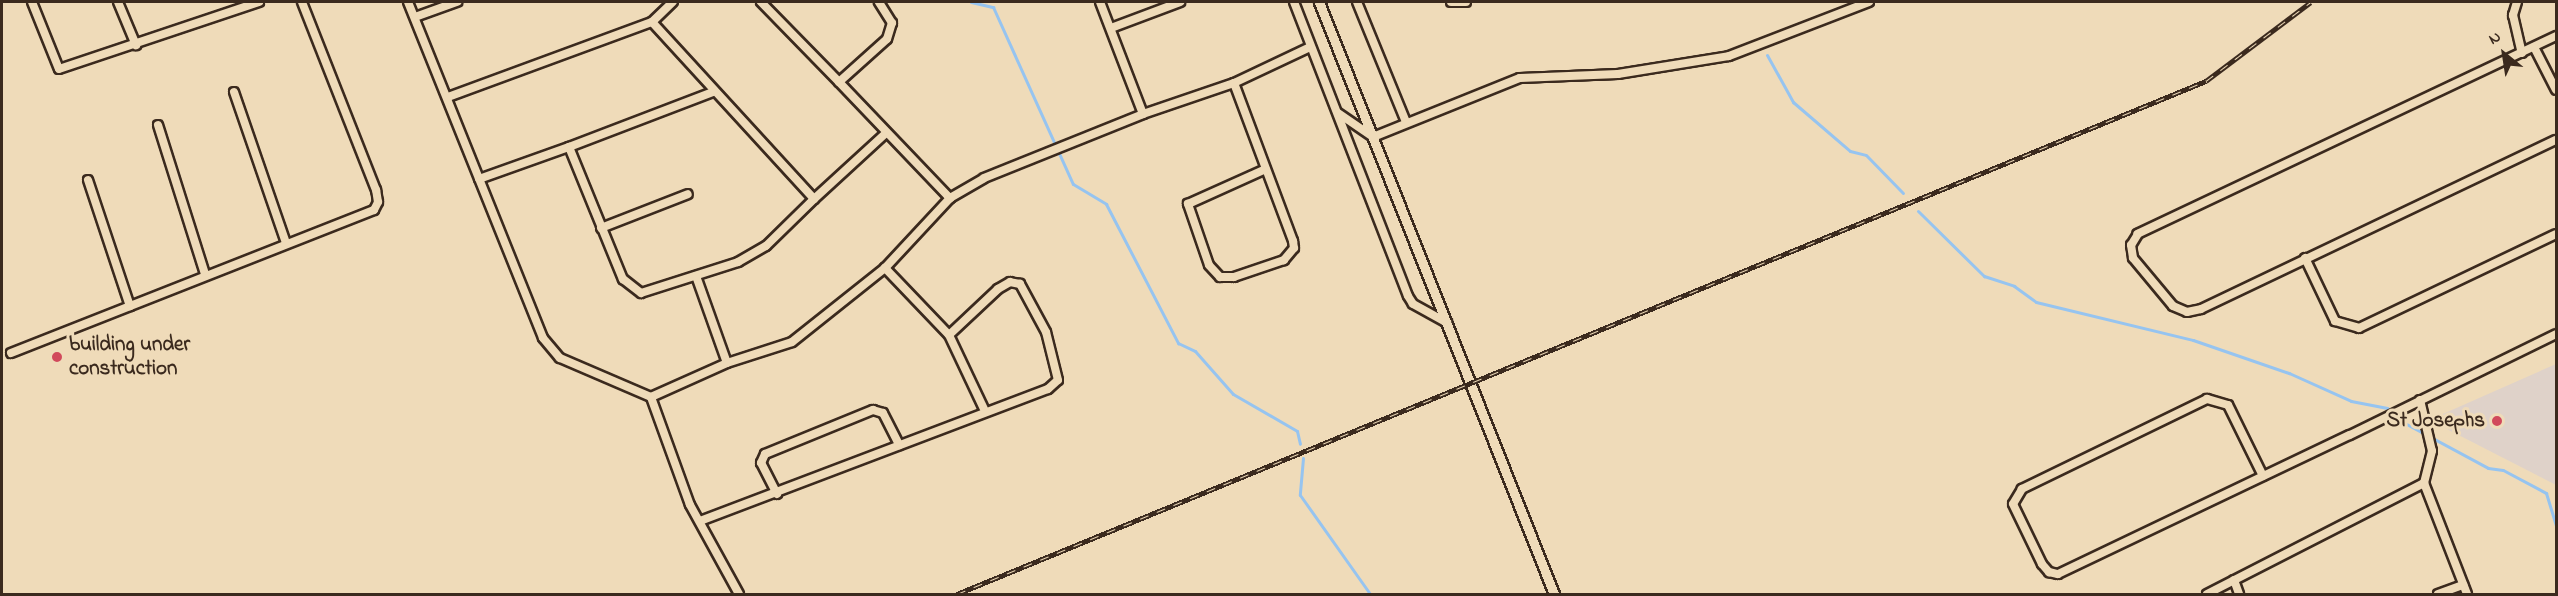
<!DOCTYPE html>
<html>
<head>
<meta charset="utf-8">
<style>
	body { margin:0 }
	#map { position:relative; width:2558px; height:596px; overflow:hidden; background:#efdbb9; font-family:"Indie Flower",sans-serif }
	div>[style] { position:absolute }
	.built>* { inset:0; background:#dfd2c9 }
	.stream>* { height:3px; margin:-1.5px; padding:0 1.5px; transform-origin:1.5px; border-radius:1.5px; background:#96c4f0 }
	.roads { filter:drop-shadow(2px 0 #3b2a1e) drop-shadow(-2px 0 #3b2a1e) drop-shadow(0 2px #3b2a1e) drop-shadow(0 -2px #3b2a1e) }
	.minor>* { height:8px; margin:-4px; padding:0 4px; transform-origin:4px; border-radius:4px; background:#efdbb9 }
	.tertiary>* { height:9px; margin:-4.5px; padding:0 4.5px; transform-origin:4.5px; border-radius:4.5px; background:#efdbb9 }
	.rail>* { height:5px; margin-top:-2.5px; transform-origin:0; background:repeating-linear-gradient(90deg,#efdbb9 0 9px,#3b2a1e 0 18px); box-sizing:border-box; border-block:2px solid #3b2a1e }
	.dots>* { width:16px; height:16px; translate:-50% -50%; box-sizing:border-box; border:3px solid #efdbb9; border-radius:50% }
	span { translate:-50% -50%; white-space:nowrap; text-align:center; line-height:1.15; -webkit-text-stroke:6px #efdbb9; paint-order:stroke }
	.poi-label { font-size:21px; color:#3b2a1e; font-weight:700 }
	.left { translate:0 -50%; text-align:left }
	.right { translate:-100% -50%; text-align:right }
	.frame { position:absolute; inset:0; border:3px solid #3b2a1e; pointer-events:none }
	.north { position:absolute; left:2474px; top:24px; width:60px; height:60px; -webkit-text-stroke:4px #efdbb9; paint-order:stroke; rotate:330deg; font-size:16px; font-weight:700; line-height:24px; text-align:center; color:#3b2a1e }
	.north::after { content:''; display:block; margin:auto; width:21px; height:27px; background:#3b2a1e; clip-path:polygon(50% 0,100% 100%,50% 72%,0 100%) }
</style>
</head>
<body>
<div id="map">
	<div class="built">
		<div style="clip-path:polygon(2556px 364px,2556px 485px,2439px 425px,2436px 417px)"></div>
	</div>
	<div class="stream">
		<div style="left:971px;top:2px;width:23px;rotate:13deg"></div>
		<div style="left:993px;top:7px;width:194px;rotate:65.7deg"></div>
		<div style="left:1073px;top:184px;width:39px;rotate:31deg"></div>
		<div style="left:1106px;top:204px;width:157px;rotate:62.6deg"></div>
		<div style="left:1178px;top:343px;width:19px;rotate:25deg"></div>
		<div style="left:1195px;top:351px;width:57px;rotate:48.5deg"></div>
		<div style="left:1233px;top:394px;width:74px;rotate:30deg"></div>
		<div style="left:1297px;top:431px;width:13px;rotate:77deg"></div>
		<div style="left:1767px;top:55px;width:54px;rotate:61deg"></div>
		<div style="left:1793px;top:102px;width:75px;rotate:40.7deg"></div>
		<div style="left:1850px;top:151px;width:16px;rotate:14deg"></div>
		<div style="left:1866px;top:155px;width:53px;rotate:45.8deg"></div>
		<div style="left:1918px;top:211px;width:93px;rotate:44.6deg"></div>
		<div style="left:1984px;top:276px;width:32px;rotate:18deg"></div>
		<div style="left:2014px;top:286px;width:27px;rotate:36deg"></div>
		<div style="left:2036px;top:302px;width:162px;rotate:13.6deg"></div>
		<div style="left:2193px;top:340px;width:102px;rotate:19deg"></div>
		<div style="left:2289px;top:373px;width:68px;rotate:24.3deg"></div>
		<div style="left:2351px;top:401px;width:37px;rotate:11deg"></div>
		<div style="left:2399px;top:420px;width:101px;rotate:28.3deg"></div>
		<div style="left:2488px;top:468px;width:15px;rotate:8deg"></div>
		<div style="left:2503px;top:470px;width:49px;rotate:28.1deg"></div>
		<div style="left:2546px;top:493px;width:34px;rotate:73deg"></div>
		<div style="left:1303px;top:458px;width:37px;rotate:95deg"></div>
		<div style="left:1300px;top:495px;width:121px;rotate:54.7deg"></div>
	</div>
	<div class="roads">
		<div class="minor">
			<div style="left:32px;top:2px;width:72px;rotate:68.1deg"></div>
			<div style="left:59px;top:69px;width:211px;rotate:-18.5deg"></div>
			<div style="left:118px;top:2px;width:47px;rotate:67.3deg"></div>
			<div style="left:408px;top:2px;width:362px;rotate:68.1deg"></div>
			<div style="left:543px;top:338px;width:26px;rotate:50deg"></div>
			<div style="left:560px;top:358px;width:99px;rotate:23.2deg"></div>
			<div style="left:761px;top:2px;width:112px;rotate:45.7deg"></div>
			<div style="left:839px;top:82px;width:64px;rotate:-41.9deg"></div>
			<div style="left:887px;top:39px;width:17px;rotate:-73deg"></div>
			<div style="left:892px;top:23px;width:25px;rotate:-122deg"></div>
			<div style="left:1100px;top:2px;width:120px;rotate:69deg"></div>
			<div style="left:1294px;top:2px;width:315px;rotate:68.8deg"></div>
			<div style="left:1408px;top:296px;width:9px;rotate:58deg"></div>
			<div style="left:1413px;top:304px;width:39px;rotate:29deg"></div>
			<div style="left:1357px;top:2px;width:130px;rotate:67.8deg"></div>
			<div style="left:1451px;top:2px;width:15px"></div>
			<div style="left:2517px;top:2px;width:14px;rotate:107deg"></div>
			<div style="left:2513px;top:15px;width:39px;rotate:77deg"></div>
			<div style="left:415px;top:17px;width:45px;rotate:-19.7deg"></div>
			<div style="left:652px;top:22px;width:240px;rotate:47.5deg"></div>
			<div style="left:814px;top:199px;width:96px;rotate:-42.5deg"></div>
			<div style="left:1111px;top:28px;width:74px;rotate:-20.6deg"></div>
			<div style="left:2556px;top:36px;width:463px;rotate:154.7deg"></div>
			<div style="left:2138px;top:234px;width:13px;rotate:122deg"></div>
			<div style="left:2131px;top:245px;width:13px;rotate:81deg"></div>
			<div style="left:2133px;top:258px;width:62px;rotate:50.2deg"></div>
			<div style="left:2173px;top:306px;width:15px;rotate:23deg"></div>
			<div style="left:2187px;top:312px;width:14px;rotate:-12deg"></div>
			<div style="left:2201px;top:309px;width:393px;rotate:-25.5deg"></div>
			<div style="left:2534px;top:47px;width:48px;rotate:62.9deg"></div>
			<div style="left:839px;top:82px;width:161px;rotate:46.3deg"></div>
			<div style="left:1234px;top:83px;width:169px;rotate:69.5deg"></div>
			<div style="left:1293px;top:241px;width:7px;rotate:82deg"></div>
			<div style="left:1294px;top:248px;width:16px;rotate:130deg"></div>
			<div style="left:1284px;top:260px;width:53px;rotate:161.2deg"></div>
			<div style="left:1234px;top:277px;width:14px;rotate:180deg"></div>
			<div style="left:1220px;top:277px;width:16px;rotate:-133deg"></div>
			<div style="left:1209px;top:265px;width:65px;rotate:-109deg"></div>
			<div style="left:1188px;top:204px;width:85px;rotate:-24.2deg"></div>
			<div style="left:234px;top:92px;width:160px;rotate:71deg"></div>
			<div style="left:448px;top:97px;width:217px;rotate:-20.2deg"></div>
			<div style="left:652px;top:22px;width:29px;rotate:-44deg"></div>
			<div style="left:1338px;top:113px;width:42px;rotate:34.4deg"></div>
			<div style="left:1373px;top:137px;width:158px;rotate:-21.9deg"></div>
			<div style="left:1520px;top:78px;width:98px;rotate:-2.3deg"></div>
			<div style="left:1618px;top:74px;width:112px;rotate:-9.2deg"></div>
			<div style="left:1729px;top:56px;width:150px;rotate:-21.1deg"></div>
			<div style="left:158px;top:125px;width:156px;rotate:72.5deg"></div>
			<div style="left:569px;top:147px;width:154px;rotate:-20.9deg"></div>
			<div style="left:479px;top:179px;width:96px;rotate:-19.6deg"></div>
			<div style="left:569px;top:147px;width:143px;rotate:67.8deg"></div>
			<div style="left:623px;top:279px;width:23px;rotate:38deg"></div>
			<div style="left:641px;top:293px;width:102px;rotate:-17.7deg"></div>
			<div style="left:738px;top:262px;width:32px;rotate:-30deg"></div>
			<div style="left:766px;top:246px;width:67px;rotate:-44.4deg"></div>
			<div style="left:88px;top:180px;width:133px;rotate:71.6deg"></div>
			<div style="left:601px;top:228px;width:93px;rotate:-21.3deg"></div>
			<div style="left:2305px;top:258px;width:70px;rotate:64.5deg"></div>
			<div style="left:2335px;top:321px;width:25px;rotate:16deg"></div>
			<div style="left:2359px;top:328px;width:218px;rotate:-25.5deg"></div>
			<div style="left:696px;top:276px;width:92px;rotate:70.4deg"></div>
			<div style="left:949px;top:335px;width:84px;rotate:64.7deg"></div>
			<div style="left:11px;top:353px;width:390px;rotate:-21.5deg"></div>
			<div style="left:374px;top:210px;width:9px;rotate:-63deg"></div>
			<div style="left:378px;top:202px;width:12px;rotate:-99deg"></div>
			<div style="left:376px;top:190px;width:202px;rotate:-111.5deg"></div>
			<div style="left:2420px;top:400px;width:52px;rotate:76.8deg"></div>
			<div style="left:2432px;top:451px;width:33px;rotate:104deg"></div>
			<div style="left:2424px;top:483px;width:119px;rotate:68.8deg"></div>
			<div style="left:2263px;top:476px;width:79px;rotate:-116.2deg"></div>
			<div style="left:2228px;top:405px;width:22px;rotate:-164deg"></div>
			<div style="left:2207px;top:399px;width:206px;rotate:154.1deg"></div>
			<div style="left:2022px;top:489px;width:17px;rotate:121deg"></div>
			<div style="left:2013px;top:504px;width:67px;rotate:64.2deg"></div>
			<div style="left:2042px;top:564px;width:11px;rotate:49deg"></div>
			<div style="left:2049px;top:572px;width:9px;rotate:13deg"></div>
			<div style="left:2058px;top:574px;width:323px;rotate:-25.5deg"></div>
			<div style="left:2350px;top:435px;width:229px;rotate:-26.1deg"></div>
			<div style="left:777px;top:494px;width:35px;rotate:-117deg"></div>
			<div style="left:761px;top:463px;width:10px;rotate:-66deg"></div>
			<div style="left:765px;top:454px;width:117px;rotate:-22.2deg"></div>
			<div style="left:873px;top:410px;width:10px;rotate:17deg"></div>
			<div style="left:883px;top:413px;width:36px;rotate:63deg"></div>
			<div style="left:700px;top:521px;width:372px;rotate:-20.8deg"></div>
			<div style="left:1048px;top:389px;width:13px;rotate:-42deg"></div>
			<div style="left:1058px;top:380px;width:49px;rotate:-104deg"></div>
			<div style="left:1046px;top:332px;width:55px;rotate:-118.4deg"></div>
			<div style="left:1020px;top:284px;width:10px;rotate:-169deg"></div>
			<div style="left:1010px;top:282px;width:14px;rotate:150deg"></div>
			<div style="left:998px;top:289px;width:67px;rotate:136.8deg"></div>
			<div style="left:949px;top:335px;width:93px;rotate:-133.7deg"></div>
			<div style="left:2234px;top:580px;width:15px;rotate:70deg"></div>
			<div style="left:739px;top:594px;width:102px;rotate:-118.8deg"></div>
			<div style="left:690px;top:505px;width:115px;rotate:-109.9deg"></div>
			<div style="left:651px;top:397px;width:83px;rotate:-24.1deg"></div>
			<div style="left:727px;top:363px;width:68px;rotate:-17.9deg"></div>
			<div style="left:792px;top:342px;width:119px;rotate:-38.5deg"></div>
			<div style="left:885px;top:268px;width:96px;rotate:-47.1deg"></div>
			<div style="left:950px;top:198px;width:39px;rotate:-30deg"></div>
			<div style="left:984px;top:178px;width:171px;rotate:-21.9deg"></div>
			<div style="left:1143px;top:114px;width:96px;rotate:-18.8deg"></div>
			<div style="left:1234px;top:83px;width:84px;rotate:-25.3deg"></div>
			<div style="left:2207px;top:594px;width:244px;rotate:-27.1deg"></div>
			<div style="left:2438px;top:594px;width:27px;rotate:-20deg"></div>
		</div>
		<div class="tertiary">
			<div style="left:1319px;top:2px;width:637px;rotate:68.35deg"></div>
		</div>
	</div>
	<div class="rail">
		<div style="left:957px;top:594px;width:1350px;rotate:-22.33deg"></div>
		<div style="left:2206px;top:81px;width:131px;rotate:-37deg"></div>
	</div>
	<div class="dots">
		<div style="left:57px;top:357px;background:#d1495b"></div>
		<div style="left:2497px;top:421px;background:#d1495b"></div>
	</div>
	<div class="poi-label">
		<span class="left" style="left:69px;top:357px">building under<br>construction</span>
		<span class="right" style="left:2485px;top:421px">St Josephs</span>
	</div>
	<div class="frame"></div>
	<div class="north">N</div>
</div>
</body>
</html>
